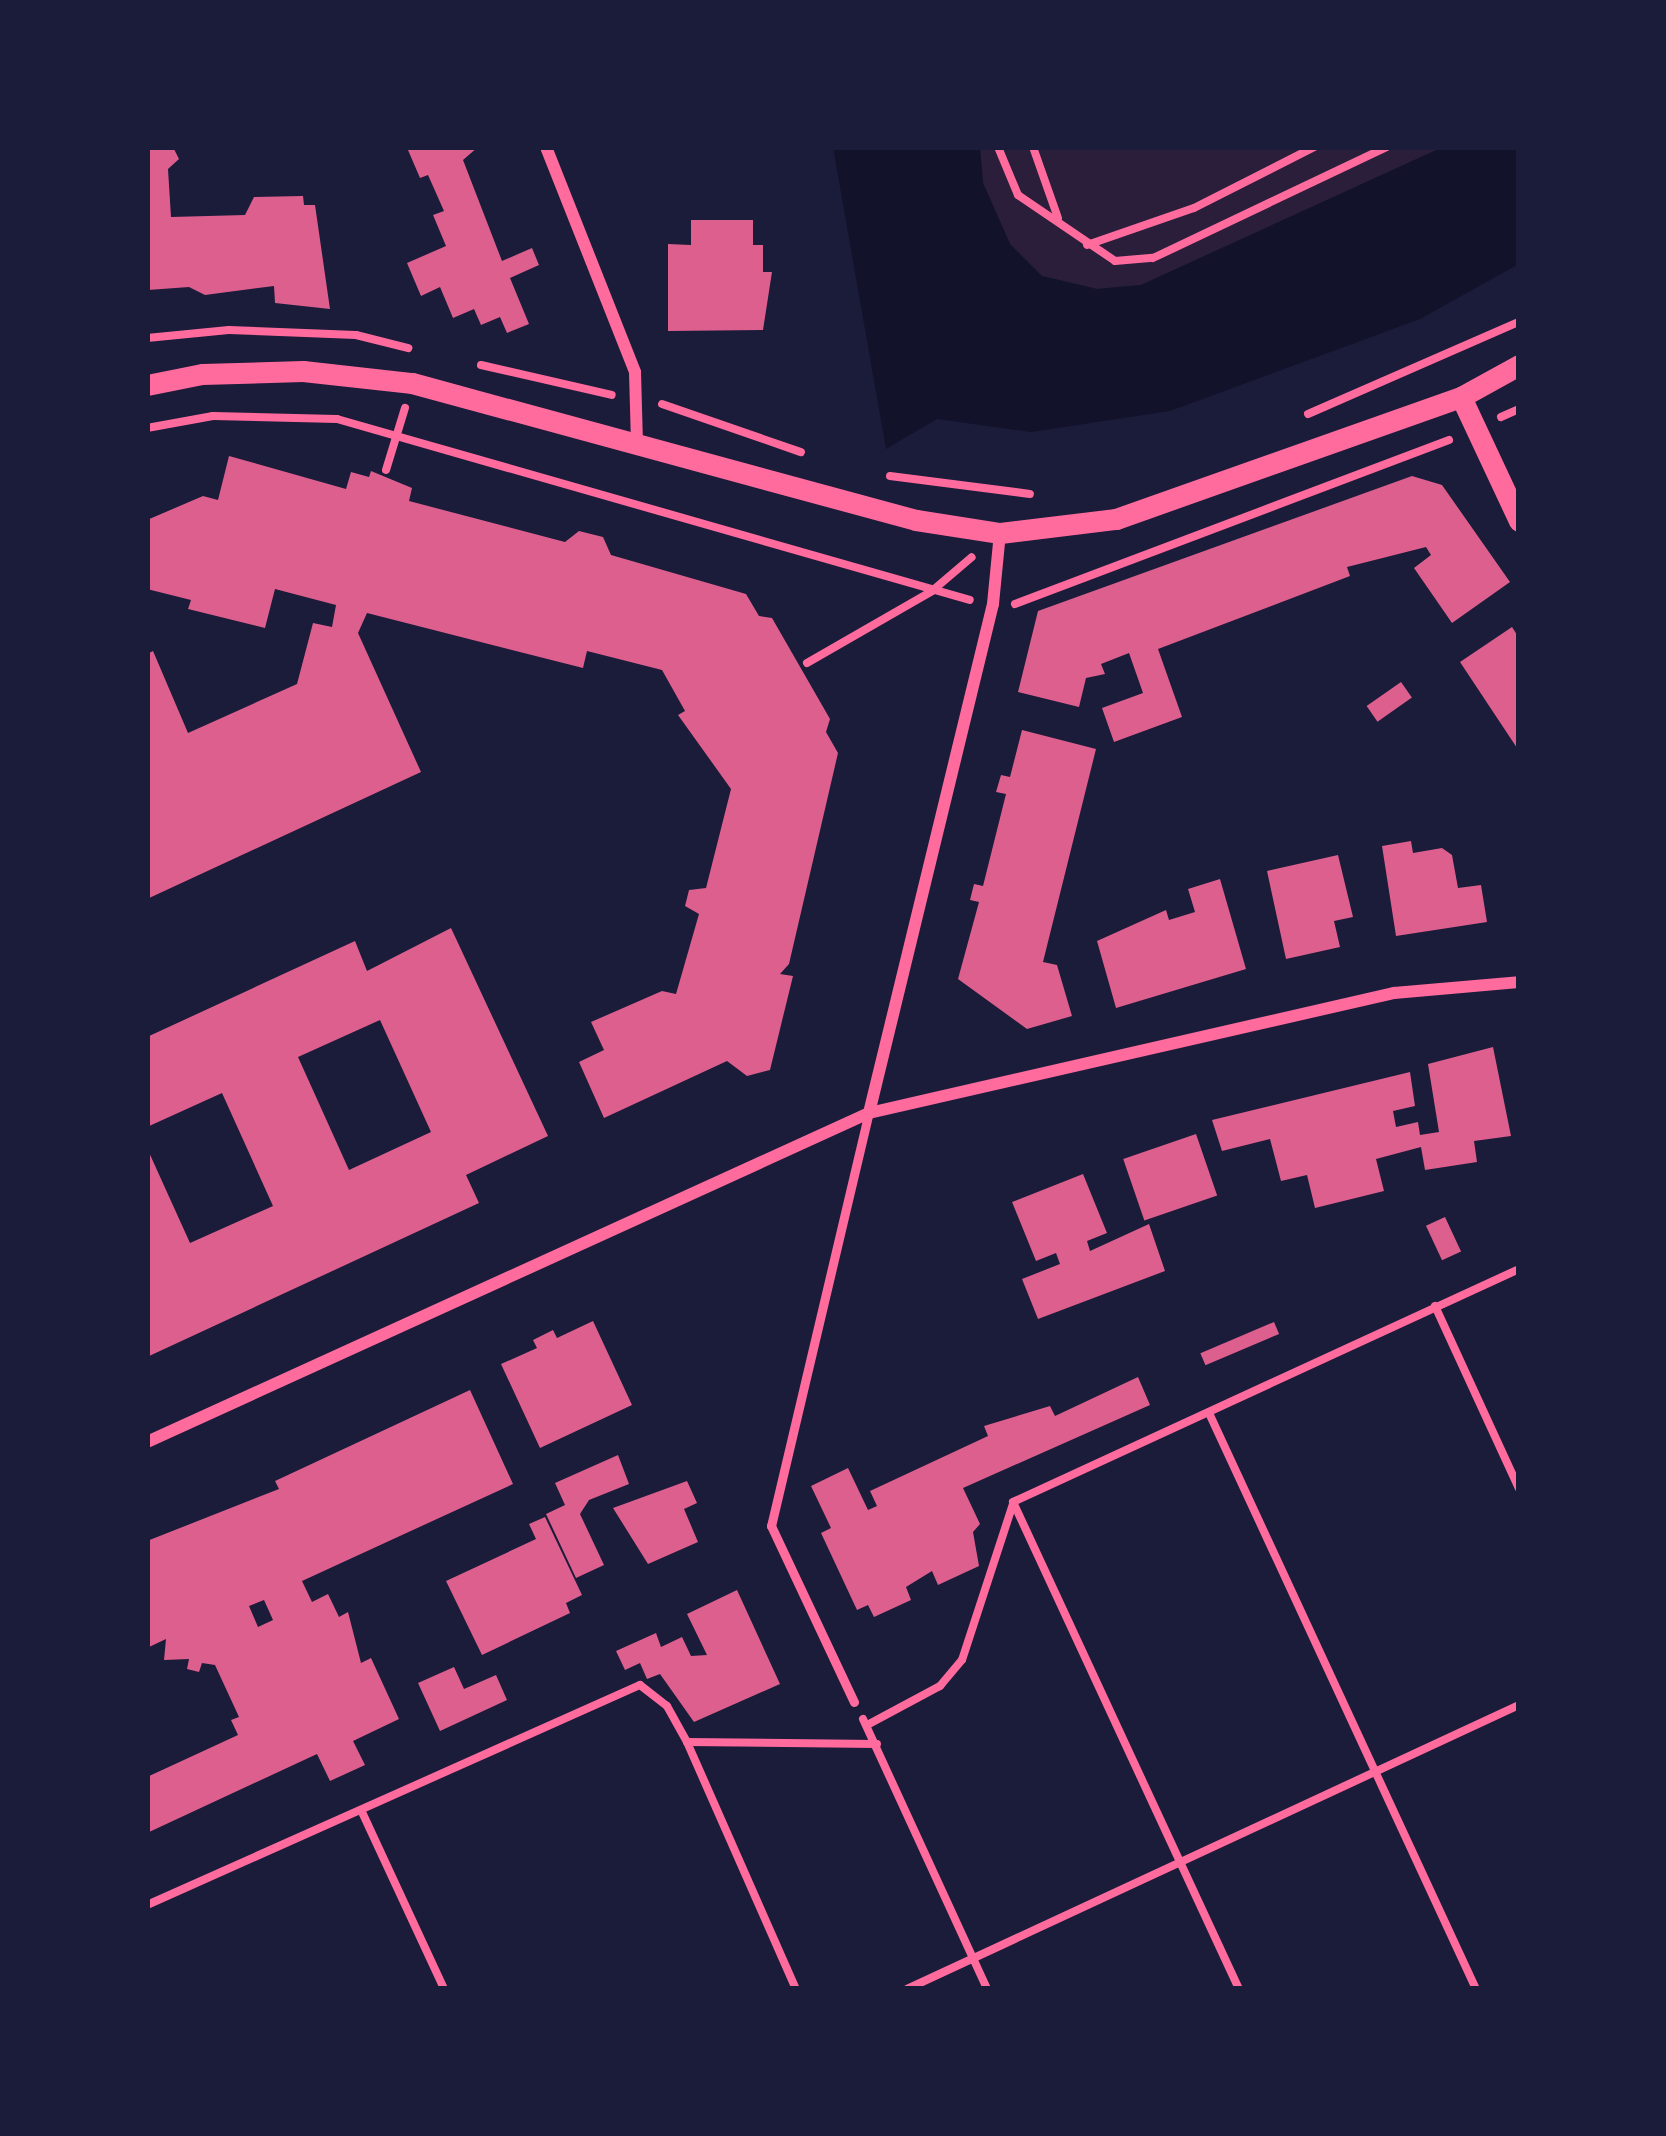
<!DOCTYPE html>
<html>
<head>
<meta charset="utf-8">
<style>
	body { margin:0 }
	#map { position:relative; width:1666px; height:2136px; overflow:hidden; background:#1b1b3a; font-family:Literata,serif }
	div>[style] { position:absolute }
	.green>* { inset:0; background:#2a1e3b }
	.water>* { inset:0; background:#12122b }
	.building>* { inset:0; background:#dd5f8e; transform-origin:0 0 }
	.path>* { height:8px; margin:-4px; padding:0 4px; transform-origin:4px; border-radius:4px; background:#ff6b9d }
	.service>* { height:9px; margin:-4.5px; padding:0 4.5px; transform-origin:4.5px; border-radius:4.5px; background:#ff6b9d }
	.minor>* { height:12px; margin:-6px; padding:0 6px; transform-origin:6px; border-radius:6px; background:#ff6b9d }
	.tertiary>* { height:21px; margin:-10.5px; padding:0 10.5px; transform-origin:10.5px; border-radius:10.5px; background:#ff6b9d }
	span { translate:-50% -50%; white-space:nowrap; text-align:center; line-height:1.15; -webkit-text-stroke:9px #1b1b3a; paint-order:stroke }
	.frame { position:absolute; inset:0; border:150px solid #1b1b3a; pointer-events:none }
</style>
</head>
<body>
<div id="map">
	<div class="green">
		<div style="clip-path:polygon(980px 147px,1443px 147px,1141px 285px,1097px 289px,1042px 276px,1010px 244px,983px 183px)"></div>
	</div>
	<div class="water">
		<div style="clip-path:polygon(833px 147px,980px 147px,983px 183px,1010px 244px,1042px 276px,1097px 289px,1141px 285px,1443px 147px,1519px 147px,1519px 264px,1420px 319px,1170px 411px,1031px 432px,937px 419px,886px 449px)"></div>
	</div>
	<div class="building">
		<div style="clip-path:polygon(147px 147px,173px 147px,179px 159px,168px 169px,171px 217px,245px 215px,254px 197px,303px 196px,304px 205px,315px 205px,330px 309px,275px 303px,274px 286px,205px 295px,189px 287px,148px 290px)"></div>
		<div style="clip-path:polygon(414px 147px,478px 147px,463px 160px,502px 261px,532px 248px,539px 265px,510px 278px,529px 324px,507px 333px,500px 317px,481px 325px,474px 309px,453px 318px,440px 287px,421px 296px,407px 263px,446px 246px,433px 215px,444px 211px,428px 175px,420px 178px,408px 150px)"></div>
		<div style="clip-path:polygon(691px 220px,753px 220px,753px 245px,763px 245px,763px 272px,772px 272px,763px 330px,668px 331px,668px 244px,691px 245px)"></div>
		<div style="clip-path:polygon(229px 456px,346px 489px,351px 472px,369px 477px,371px 471px,412px 488px,409px 501px,565px 542px,579px 531px,603px 537px,611px 555px,746px 594px,759px 616px,772px 618px,830px 719px,826px 732px,838px 753px,789px 964px,780px 974px,793px 976px,770px 1070px,747px 1076px,727px 1061px,604px 1118px,579px 1062px,604px 1050px,591px 1022px,662px 991px,676px 994px,699px 914px,685px 906px,689px 890px,706px 888px,731px 789px,678px 715px,685px 711px,662px 670px,587px 651px,583px 668px,367px 613px,358px 633px,421px 772px,147px 899px,147px 654px,153px 651px,188px 733px,297px 684px,313px 623px,332px 627px,336px 605px,275px 589px,265px 628px,188px 609px,191px 600px,147px 589px,147px 520px,203px 496px,218px 500px)"></div>
		<div style="clip-path:polygon(1412px 476px,1442px 485px,1510px 582px,1452px 623px,1414px 568px,1431px 555px,1426px 547px,1347px 567px,1350px 576px,1158px 649px,1182px 717px,1114px 742px,1102px 708px,1143px 693px,1129px 653px,1101px 664px,1105px 674px,1086px 678px,1079px 707px,1018px 692px,1038px 611px)"></div>
		<div style="clip-path:polygon(1512px 627px,1519px 638px,1519px 751px,1460px 662px)"></div>
		<div style="left:1401px;top:682px;width:19px;height:42px;rotate:55deg"></div>
		<div style="clip-path:polygon(1022px 730px,1096px 749px,1043px 962px,1057px 965px,1072px 1016px,1027px 1029px,958px 979px,979px 902px,970px 900px,974px 884px,983px 886px,1006px 794px,996px 792px,1001px 775px,1010px 777px)"></div>
		<div style="clip-path:polygon(1411px 841px,1413px 853px,1442px 848px,1452px 855px,1458px 888px,1481px 885px,1487px 922px,1396px 936px,1382px 846px)"></div>
		<div style="clip-path:polygon(1338px 855px,1353px 917px,1334px 921px,1340px 947px,1286px 959px,1267px 871px)"></div>
		<div style="clip-path:polygon(1220px 879px,1246px 969px,1116px 1008px,1097px 941px,1166px 910px,1169px 920px,1195px 912px,1188px 889px)"></div>
		<div style="clip-path:polygon(evenodd,451px 928px,548px 1136px,466px 1175px,479px 1203px,147px 1357px,147px 1148px,190px 1243px,273px 1206px,222px 1093px,147px 1127px,147px 1037px,355px 941px,367px 971px,451px 928px,380px 1020px,431px 1132px,349px 1170px,298px 1057px,380px 1020px)"></div>
		<div style="clip-path:polygon(1493px 1047px,1511px 1136px,1474px 1141px,1477px 1162px,1425px 1170px,1421px 1147px,1376px 1159px,1384px 1191px,1315px 1208px,1307px 1175px,1281px 1181px,1270px 1139px,1222px 1151px,1212px 1120px,1410px 1072px,1415px 1106px,1393px 1111px,1396px 1127px,1418px 1122px,1420px 1135px,1439px 1132px,1428px 1064px)"></div>
		<div style="left:1196px;top:1134px;width:65px;height:77px;rotate:71deg"></div>
		<div style="clip-path:polygon(1083px 1174px,1107px 1233px,1087px 1241px,1090px 1251px,1149px 1224px,1165px 1271px,1038px 1319px,1022px 1279px,1060px 1264px,1056px 1253px,1036px 1261px,1012px 1202px)"></div>
		<div style="left:1445px;top:1217px;width:38px;height:21px;rotate:65deg"></div>
		<div style="clip-path:polygon(593px 1321px,632px 1405px,540px 1448px,501px 1364px,537px 1348px,533px 1340px,553px 1330px,557px 1338px)"></div>
		<div style="left:1274px;top:1322px;width:13px;height:80px;rotate:67deg"></div>
		<div style="clip-path:polygon(1138px 1377px,1150px 1405px,963px 1488px,980px 1524px,973px 1532px,979px 1566px,938px 1585px,932px 1571px,906px 1587px,911px 1600px,874px 1617px,868px 1605px,857px 1610px,821px 1533px,831px 1528px,811px 1486px,848px 1468px,868px 1510px,877px 1506px,870px 1491px,988px 1436px,984px 1426px,1050px 1406px,1055px 1416px)"></div>
		<div style="clip-path:polygon(evenodd,470px 1390px,513px 1484px,302px 1581px,312px 1602px,328px 1594px,339px 1617px,348px 1612px,361px 1663px,371px 1658px,399px 1719px,353px 1741px,365px 1765px,330px 1781px,317px 1754px,147px 1833px,147px 1777px,238px 1735px,231px 1720px,239px 1717px,215px 1665px,202px 1663px,199px 1672px,187px 1669px,189px 1659px,164px 1660px,166px 1639px,147px 1648px,147px 1541px,279px 1489px,275px 1481px,470px 1390px,264px 1600px,273px 1620px,258px 1627px,249px 1606px,264px 1600px)"></div>
		<div style="clip-path:polygon(618px 1455px,629px 1484px,589px 1500px,580px 1514px,604px 1565px,576px 1578px,546px 1514px,565px 1505px,555px 1483px)"></div>
		<div style="clip-path:polygon(687px 1481px,697px 1503px,684px 1509px,698px 1542px,648px 1564px,613px 1508px)"></div>
		<div style="clip-path:polygon(545px 1517px,582px 1595px,566px 1603px,570px 1613px,482px 1655px,446px 1581px,536px 1539px,529px 1524px)"></div>
		<div style="clip-path:polygon(737px 1590px,780px 1684px,694px 1722px,660px 1674px,647px 1679px,640px 1663px,625px 1670px,616px 1651px,656px 1633px,661px 1647px,682px 1637px,691px 1656px,707px 1655px,687px 1614px)"></div>
		<div style="clip-path:polygon(454px 1667px,464px 1689px,496px 1675px,507px 1700px,440px 1731px,418px 1683px)"></div>
	</div>
	<div class="path">
		<div style="left:998px;top:147px;width:52px;rotate:67.4deg"></div>
		<div style="left:1018px;top:195px;width:117px;rotate:34.2deg"></div>
		<div style="left:1115px;top:261px;width:38px;rotate:-5deg"></div>
		<div style="left:1153px;top:258px;width:259px;rotate:-25.4deg"></div>
		<div style="left:1033px;top:147px;width:75px;rotate:70.6deg"></div>
		<div style="left:1087px;top:245px;width:113px;rotate:-19.1deg"></div>
		<div style="left:1194px;top:208px;width:135px;rotate:-26.9deg"></div>
		<div style="left:147px;top:338px;width:82px;rotate:-5.6deg"></div>
		<div style="left:229px;top:330px;width:127px;rotate:2.3deg"></div>
		<div style="left:356px;top:335px;width:54px;rotate:14deg"></div>
		<div style="left:481px;top:365px;width:134px;rotate:12.9deg"></div>
		<div style="left:662px;top:404px;width:147px;rotate:19.1deg"></div>
		<div style="left:1308px;top:414px;width:230px;rotate:-23.6deg"></div>
		<div style="left:1501px;top:417px;width:20px;rotate:-24deg"></div>
		<div style="left:147px;top:428px;width:67px;rotate:-10.3deg"></div>
		<div style="left:213px;top:416px;width:124px;rotate:1.4deg"></div>
		<div style="left:337px;top:419px;width:658px;rotate:15.96deg"></div>
		<div style="left:386px;top:470px;width:65px;rotate:-73deg"></div>
		<div style="left:890px;top:476px;width:141px;rotate:7.3deg"></div>
		<div style="left:1015px;top:604px;width:464px;rotate:-20.7deg"></div>
		<div style="left:807px;top:663px;width:144px;rotate:-29.9deg"></div>
		<div style="left:932px;top:591px;width:52px;rotate:-40.4deg"></div>
		<div style="left:1435px;top:1306px;width:201px;rotate:65.3deg"></div>
		<div style="left:1209px;top:1413px;width:635px;rotate:65.13deg"></div>
		<div style="left:863px;top:1719px;width:297px;rotate:65.3deg"></div>
		<div style="left:869px;top:1724px;width:81px;rotate:-28.2deg"></div>
		<div style="left:940px;top:1686px;width:34px;rotate:-50deg"></div>
		<div style="left:962px;top:1660px;width:164px;rotate:-71.9deg"></div>
		<div style="left:687px;top:1742px;width:270px;rotate:66.2deg"></div>
		<div style="left:362px;top:1812px;width:195px;rotate:65.1deg"></div>
		<div style="left:147px;top:1905px;width:540px;rotate:-24.05deg"></div>
		<div style="left:640px;top:1685px;width:34px;rotate:38deg"></div>
		<div style="left:667px;top:1706px;width:41px;rotate:60.9deg"></div>
		<div style="left:687px;top:1742px;width:190px;rotate:0.6deg"></div>
		<div style="left:907px;top:1989px;width:675px;rotate:-24.89deg"></div>
		<div style="left:1239px;top:1989px;width:537px;rotate:-114.89deg"></div>
		<div style="left:1013px;top:1502px;width:557px;rotate:-24.72deg"></div>
	</div>
	<div class="service">
		<div style="left:854px;top:1702px;width:195px;rotate:-115.2deg"></div>
		<div style="left:771px;top:1526px;width:424px;rotate:-76.7deg"></div>
	</div>
	<div class="minor">
		<div style="left:546px;top:147px;width:242px;rotate:68.4deg"></div>
		<div style="left:635px;top:372px;width:72px;rotate:88.4deg"></div>
		<div style="left:869px;top:1113px;width:524px;rotate:-76.31deg"></div>
		<div style="left:993px;top:604px;width:71px;rotate:-84.4deg"></div>
		<div style="left:147px;top:1442px;width:793px;rotate:-24.5deg"></div>
		<div style="left:869px;top:1113px;width:539px;rotate:-12.88deg"></div>
		<div style="left:1394px;top:993px;width:125px;rotate:-5deg"></div>
	</div>
	<div class="tertiary">
		<div style="left:147px;top:385px;width:56px;rotate:-11.3deg"></div>
		<div style="left:202px;top:374px;width:101px;rotate:-1.7deg"></div>
		<div style="left:303px;top:371px;width:110px;rotate:6.3deg"></div>
		<div style="left:412px;top:383px;width:522px;rotate:15.21deg"></div>
		<div style="left:916px;top:520px;width:85px;rotate:8.8deg"></div>
		<div style="left:1000px;top:533px;width:117px;rotate:-6.9deg"></div>
		<div style="left:1116px;top:519px;width:366px;rotate:-19.5deg"></div>
		<div style="left:1461px;top:397px;width:66px;rotate:-28.9deg"></div>
		<div style="left:1461px;top:397px;width:137px;rotate:64.9deg"></div>
	</div>
	<div class="frame"></div>
</div>
</body>
</html>
